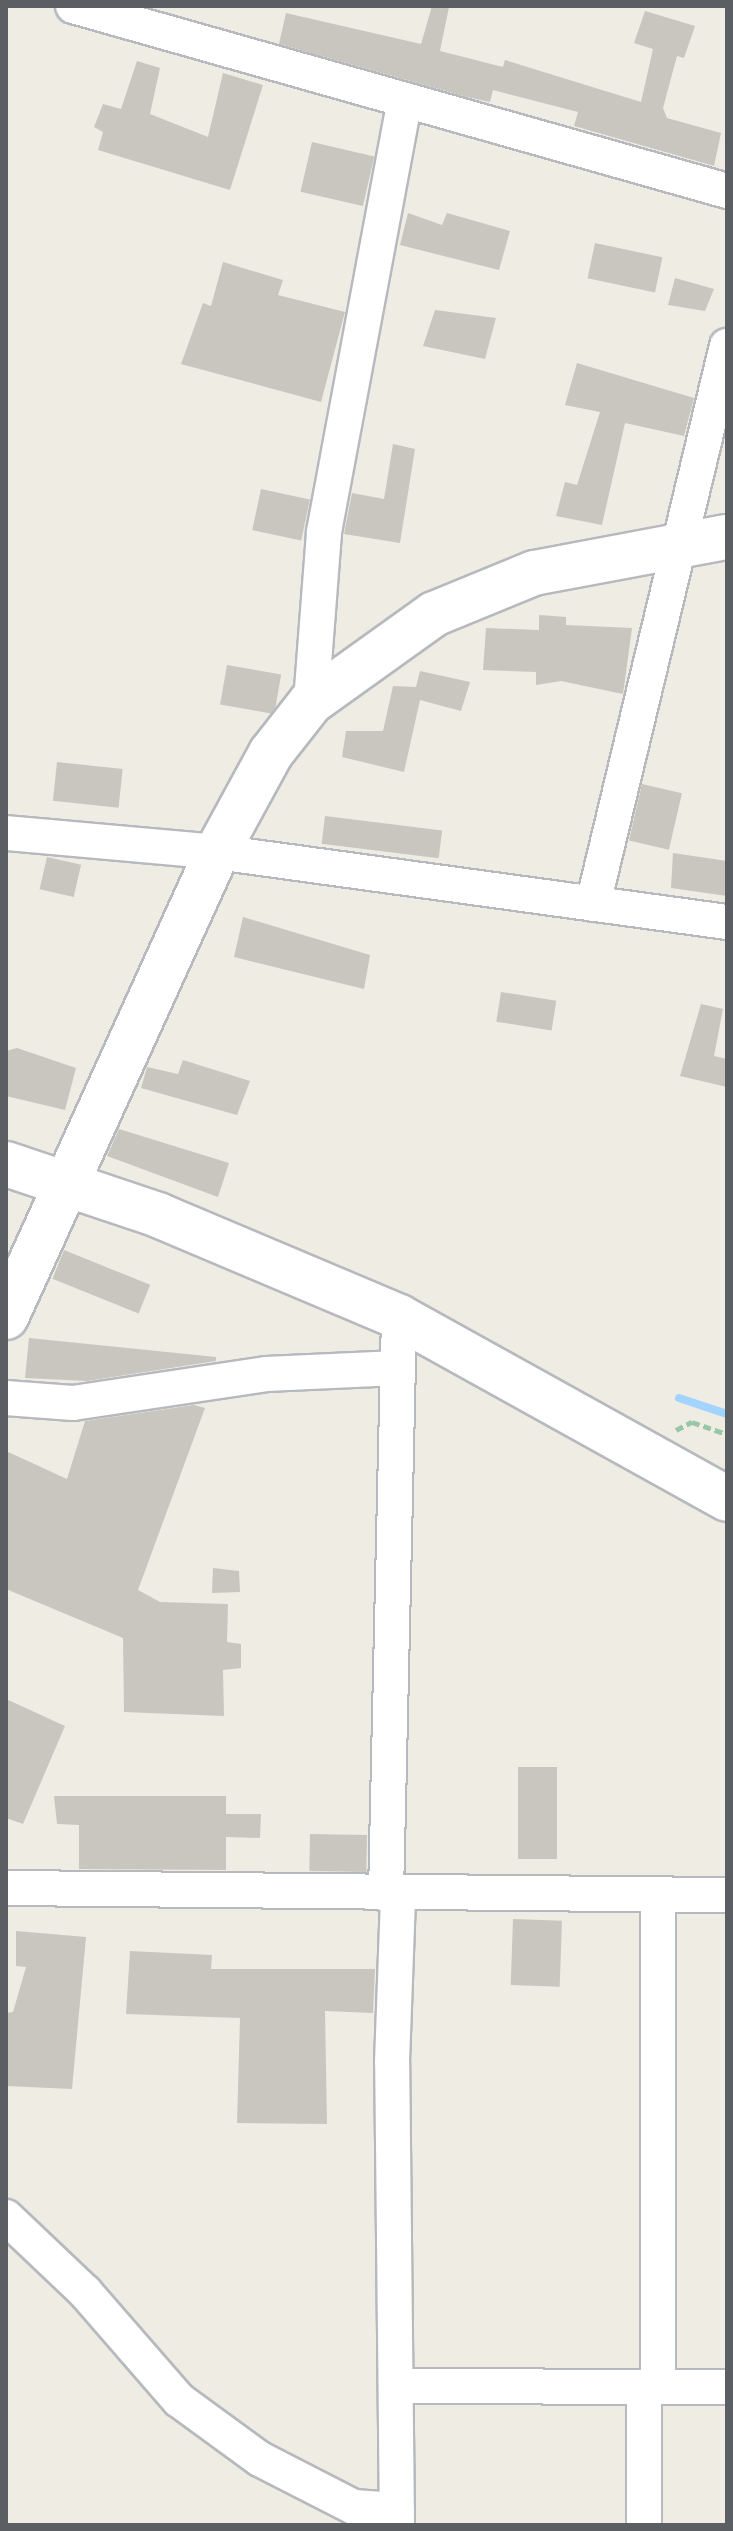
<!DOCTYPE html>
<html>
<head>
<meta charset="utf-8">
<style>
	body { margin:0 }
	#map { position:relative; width:733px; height:2531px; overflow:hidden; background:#eeece3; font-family:"Fira Sans",sans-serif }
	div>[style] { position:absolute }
	.stream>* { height:8px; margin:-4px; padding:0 4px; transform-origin:4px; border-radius:4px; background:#a2d4ff }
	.building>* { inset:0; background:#c9c6c0; transform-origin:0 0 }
	.path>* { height:5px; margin-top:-2.5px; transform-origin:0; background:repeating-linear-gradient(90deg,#98c7a7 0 8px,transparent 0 12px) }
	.roads { filter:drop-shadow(2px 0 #b6b9bd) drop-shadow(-2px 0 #b6b9bd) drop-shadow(0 2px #b6b9bd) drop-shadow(0 -2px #b6b9bd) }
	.street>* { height:34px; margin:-17px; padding:0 17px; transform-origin:17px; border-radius:17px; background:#fff }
	.secondary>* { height:44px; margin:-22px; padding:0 22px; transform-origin:22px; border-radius:22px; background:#fff }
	span { translate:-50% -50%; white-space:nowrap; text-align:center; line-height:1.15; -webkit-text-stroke:7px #fff; paint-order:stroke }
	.frame { position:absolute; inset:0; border:8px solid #5b5f64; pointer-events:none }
</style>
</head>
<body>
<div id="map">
	<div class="stream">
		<div style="left:679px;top:1398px;width:51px;rotate:18.4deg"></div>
	</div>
	<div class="building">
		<div style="clip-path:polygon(432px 6px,449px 7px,440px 51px,503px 67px,505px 60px,641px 102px,653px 49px,634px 43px,645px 11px,695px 26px,684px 58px,677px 56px,663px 108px,667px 118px,721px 133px,714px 166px,574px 126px,578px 112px,493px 90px,490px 102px,467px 97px,279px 44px,286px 13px,421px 44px)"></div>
		<div style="clip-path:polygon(137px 61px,160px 68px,150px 114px,208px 137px,223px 73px,263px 85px,230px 190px,98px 150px,103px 132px,94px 127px,103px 104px,121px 109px)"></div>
		<div style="left:312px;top:142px;width:64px;height:51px;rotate:13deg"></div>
		<div style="clip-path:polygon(408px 213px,442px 225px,447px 213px,510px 231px,499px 270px,400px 245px)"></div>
		<div style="left:595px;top:243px;width:69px;height:36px;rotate:12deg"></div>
		<div style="clip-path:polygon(223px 262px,283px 280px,278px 295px,345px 312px,321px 402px,181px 364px,203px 303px,211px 306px)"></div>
		<div style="clip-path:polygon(675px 278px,714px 289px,705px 311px,668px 305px)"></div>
		<div style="clip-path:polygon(435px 310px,496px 318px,485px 359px,423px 346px)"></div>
		<div style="clip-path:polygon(577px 363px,694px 398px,684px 436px,625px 423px,602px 525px,556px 516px,565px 482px,577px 485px,600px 412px,565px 405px)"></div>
		<div style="clip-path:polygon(393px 444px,415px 449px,400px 543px,344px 534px,352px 493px,384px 499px)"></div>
		<div style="left:261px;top:489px;width:50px;height:42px;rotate:12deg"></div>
		<div style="clip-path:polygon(539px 615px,566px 617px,566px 625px,632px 628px,623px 694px,561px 681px,536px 685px,536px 672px,483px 670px,486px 628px,539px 630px)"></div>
		<div style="left:227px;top:665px;width:55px;height:40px;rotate:10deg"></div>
		<div style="clip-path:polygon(420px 671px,470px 682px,461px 711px,420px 700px,404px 772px,342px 757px,346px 731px,383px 731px,393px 686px,416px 687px)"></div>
		<div style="left:57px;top:762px;width:66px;height:39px;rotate:6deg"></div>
		<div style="left:642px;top:784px;width:41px;height:58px;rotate:13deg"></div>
		<div style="left:325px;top:816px;width:118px;height:28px;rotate:7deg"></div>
		<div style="clip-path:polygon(673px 853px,727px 861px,727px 896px,671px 888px)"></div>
		<div style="left:47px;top:857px;width:35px;height:33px;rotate:13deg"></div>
		<div style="clip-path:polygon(243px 917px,370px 955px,364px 989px,234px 957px)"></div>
		<div style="left:501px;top:992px;width:56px;height:30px;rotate:9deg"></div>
		<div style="clip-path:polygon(701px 1004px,723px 1009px,714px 1056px,727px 1059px,727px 1087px,680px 1076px)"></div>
		<div style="clip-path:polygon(17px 1048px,76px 1068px,65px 1110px,6px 1096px,6px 1051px)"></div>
		<div style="clip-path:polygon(183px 1060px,250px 1081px,237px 1115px,141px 1088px,147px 1067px,178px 1074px)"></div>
		<div style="clip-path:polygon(119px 1129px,229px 1163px,218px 1197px,107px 1156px)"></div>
		<div style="left:64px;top:1250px;width:93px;height:31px;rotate:22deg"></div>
		<div style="clip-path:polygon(29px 1338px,216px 1357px,216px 1361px,87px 1381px,25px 1378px)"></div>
		<div style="clip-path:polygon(194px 1405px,205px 1408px,138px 1590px,160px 1602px,228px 1604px,227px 1642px,241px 1644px,241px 1668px,223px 1670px,224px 1716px,124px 1712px,123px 1638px,6px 1589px,6px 1451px,67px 1479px,85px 1421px)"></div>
		<div style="clip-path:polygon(213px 1568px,239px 1571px,240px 1592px,212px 1593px)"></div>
		<div style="clip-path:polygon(6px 1699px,65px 1726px,23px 1824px,6px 1818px)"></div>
		<div style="left:518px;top:1767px;width:39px;height:92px"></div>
		<div style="clip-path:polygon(54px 1796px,226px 1796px,226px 1814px,261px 1814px,260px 1838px,226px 1837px,226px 1870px,79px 1869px,79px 1825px,57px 1824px)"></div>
		<div style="left:310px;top:1834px;width:57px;height:37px;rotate:1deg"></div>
		<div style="left:513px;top:1919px;width:49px;height:66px;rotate:2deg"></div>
		<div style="clip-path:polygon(16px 1931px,86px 1937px,72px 2089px,6px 2086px,6px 2013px,13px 2012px,26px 1967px,16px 1966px)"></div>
		<div style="clip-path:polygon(130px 1951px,212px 1955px,211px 1969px,375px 1969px,373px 2013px,325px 2011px,327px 2124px,237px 2123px,240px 2018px,126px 2014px)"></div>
	</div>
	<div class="path">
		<div style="left:676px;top:1430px;width:18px;rotate:-27deg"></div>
		<div style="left:692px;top:1422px;width:37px;rotate:19deg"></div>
	</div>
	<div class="roads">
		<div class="street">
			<div style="left:73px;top:6px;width:680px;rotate:15.79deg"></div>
			<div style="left:311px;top:702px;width:170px;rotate:-85.6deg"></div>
			<div style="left:324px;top:532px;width:435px;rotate:-79.4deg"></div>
			<div style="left:6px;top:833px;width:212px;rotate:5.1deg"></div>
			<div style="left:217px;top:852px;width:515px;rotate:7.82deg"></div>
			<div style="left:593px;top:904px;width:574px;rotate:-76.5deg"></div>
			<div style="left:6px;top:1398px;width:67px;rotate:4.3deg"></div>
			<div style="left:73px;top:1403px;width:195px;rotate:-8.5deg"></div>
			<div style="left:266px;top:1374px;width:132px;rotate:-2.6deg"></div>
			<div style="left:6px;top:1888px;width:721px;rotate:0.56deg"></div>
			<div style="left:386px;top:1894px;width:577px;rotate:-88.71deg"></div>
			<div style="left:6px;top:2217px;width:109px;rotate:43.5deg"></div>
			<div style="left:85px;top:2292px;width:143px;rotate:49deg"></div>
			<div style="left:179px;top:2400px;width:100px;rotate:36.1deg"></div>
			<div style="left:260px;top:2459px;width:106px;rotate:27.1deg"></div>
			<div style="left:354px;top:2507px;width:43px;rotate:4deg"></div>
			<div style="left:398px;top:2386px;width:329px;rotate:0.2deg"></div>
			<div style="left:658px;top:2387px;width:492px;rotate:-90deg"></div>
			<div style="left:397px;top:2525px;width:463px;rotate:-90.6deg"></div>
			<div style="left:392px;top:2062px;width:167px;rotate:-87.9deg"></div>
			<div style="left:644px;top:2525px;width:138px;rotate:-90deg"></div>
		</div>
		<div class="secondary">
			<div style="left:6px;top:1164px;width:160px;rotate:18.5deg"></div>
			<div style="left:158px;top:1215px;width:262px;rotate:22.9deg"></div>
			<div style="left:399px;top:1317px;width:375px;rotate:29deg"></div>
			<div style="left:6px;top:1317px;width:511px;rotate:-65.59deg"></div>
			<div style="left:217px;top:852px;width:113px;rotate:-61.4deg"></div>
			<div style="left:271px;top:753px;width:65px;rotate:-51.9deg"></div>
			<div style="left:311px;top:702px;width:151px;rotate:-35.6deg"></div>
			<div style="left:434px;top:614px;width:108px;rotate:-22.3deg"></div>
			<div style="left:534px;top:573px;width:196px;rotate:-10.6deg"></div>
		</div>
	</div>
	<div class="frame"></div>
</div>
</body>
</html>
